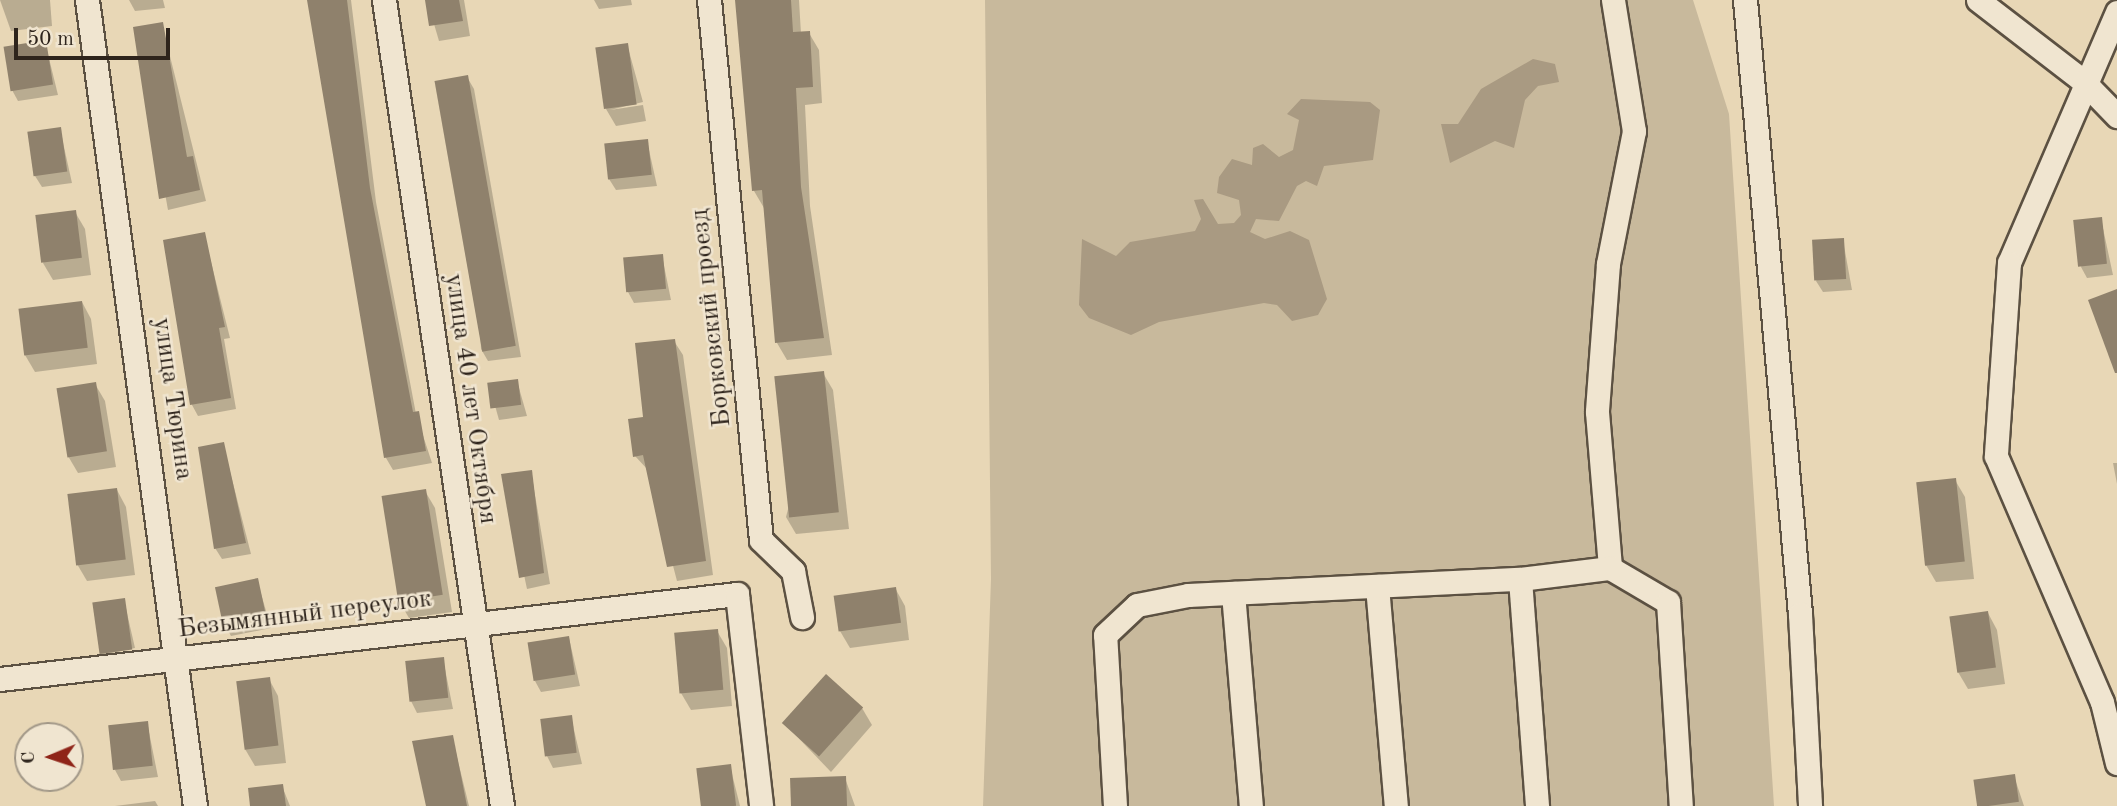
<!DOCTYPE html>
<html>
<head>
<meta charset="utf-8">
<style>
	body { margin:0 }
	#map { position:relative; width:2117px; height:806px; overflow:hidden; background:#e8d7b6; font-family:"Old Standard TT",serif }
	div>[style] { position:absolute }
	.green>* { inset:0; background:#c8b99c }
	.water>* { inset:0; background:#a99a82 }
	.shadow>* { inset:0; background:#0003 }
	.building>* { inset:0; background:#8f816c; transform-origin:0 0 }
	.roads { filter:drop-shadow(2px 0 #5c5142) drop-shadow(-2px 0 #5c5142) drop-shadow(0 2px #5c5142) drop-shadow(0 -2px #5c5142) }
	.minor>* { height:23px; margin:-11.5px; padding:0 11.5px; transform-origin:11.5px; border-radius:11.5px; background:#f0e5d0 }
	span { translate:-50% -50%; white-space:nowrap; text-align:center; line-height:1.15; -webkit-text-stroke:5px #f0e5d0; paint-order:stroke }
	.street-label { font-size:26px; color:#2e241c }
	.north { position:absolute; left:14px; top:722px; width:70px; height:70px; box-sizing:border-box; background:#f0e5d0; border:2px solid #a29888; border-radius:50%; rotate:268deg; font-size:19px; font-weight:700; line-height:28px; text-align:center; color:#2e241c }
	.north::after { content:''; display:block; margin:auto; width:24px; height:32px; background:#8f2418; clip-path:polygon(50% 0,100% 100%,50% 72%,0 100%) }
	.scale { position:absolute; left:14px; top:28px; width:156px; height:32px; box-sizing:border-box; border:4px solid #2e241c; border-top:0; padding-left:9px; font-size:21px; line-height:24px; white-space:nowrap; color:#2e241c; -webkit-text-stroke:5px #f0e5d0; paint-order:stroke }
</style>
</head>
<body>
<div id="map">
	<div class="green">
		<div style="clip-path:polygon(985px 0,1693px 0,1729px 114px,1774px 806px,983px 806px,991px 579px)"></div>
	</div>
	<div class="water">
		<div style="clip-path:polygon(1533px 59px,1555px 64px,1559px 82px,1538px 86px,1525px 100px,1514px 148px,1495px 141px,1450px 163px,1441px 124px,1458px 124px,1481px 89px)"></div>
		<div style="clip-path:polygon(1301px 99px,1370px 102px,1380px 110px,1373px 160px,1324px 166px,1317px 186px,1306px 181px,1297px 186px,1279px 221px,1256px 219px,1250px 232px,1265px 239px,1290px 231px,1309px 240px,1327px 299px,1318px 315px,1292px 321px,1277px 305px,1264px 303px,1159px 322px,1131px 335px,1089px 318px,1079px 305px,1082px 239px,1116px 256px,1130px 242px,1195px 231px,1201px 219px,1194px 200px,1203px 199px,1218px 224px,1234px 223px,1241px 215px,1239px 200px,1217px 193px,1219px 177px,1232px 159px,1252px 165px,1253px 148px,1263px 144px,1279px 157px,1293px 150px,1299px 120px,1287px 114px)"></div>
	</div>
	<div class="shadow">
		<div style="clip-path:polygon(0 0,50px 0,52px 26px,11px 31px)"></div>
		<div style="clip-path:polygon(129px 0,163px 0,165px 8px,135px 11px)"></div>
		<div style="clip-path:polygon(309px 0,351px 0,376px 202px,416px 414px,432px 463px,393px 470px,386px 458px)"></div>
		<div style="clip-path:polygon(427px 0,464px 0,470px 36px,439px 41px)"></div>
		<div style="clip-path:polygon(594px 0,631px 0,632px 5px,599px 9px)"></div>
		<div style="clip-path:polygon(737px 0,799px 0,801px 34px,809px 33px,819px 50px,822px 103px,805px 105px,810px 206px,832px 355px,787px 360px,777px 343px,764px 208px,754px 191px)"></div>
		<div style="clip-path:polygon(162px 24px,206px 201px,168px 210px,135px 28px)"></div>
		<div style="clip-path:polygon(45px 42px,58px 95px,18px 101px,12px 90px)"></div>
		<div style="clip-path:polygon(627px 44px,643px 102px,610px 110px,643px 105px,646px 121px,616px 126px,606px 109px)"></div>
		<div style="clip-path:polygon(467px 77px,474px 89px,521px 357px,488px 361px,481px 349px)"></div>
		<div style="clip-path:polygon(60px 129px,72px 183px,42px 187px,35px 176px)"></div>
		<div style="clip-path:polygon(647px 141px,657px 186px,616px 190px,609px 179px)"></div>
		<div style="clip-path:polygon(75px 212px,85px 229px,91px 275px,53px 280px,43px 263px)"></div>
		<div style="clip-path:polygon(2101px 219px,2113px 275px,2087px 278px,2081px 267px)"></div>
		<div style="clip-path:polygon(204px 234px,230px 338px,224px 339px,236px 409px,198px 416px,192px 405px)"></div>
		<div style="clip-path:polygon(1843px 240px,1852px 290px,1823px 292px,1816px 281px)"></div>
		<div style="clip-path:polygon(662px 256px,671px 300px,634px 303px,628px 292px)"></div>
		<div style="clip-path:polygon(82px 302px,91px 319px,97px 364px,35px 372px,25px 355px)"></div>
		<div style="clip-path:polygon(674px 341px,683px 355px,713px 575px,677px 581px,648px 470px,635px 456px)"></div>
		<div style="clip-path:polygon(823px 373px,833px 390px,849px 529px,796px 534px,786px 517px)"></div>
		<div style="clip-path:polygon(517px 381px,527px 416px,499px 420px,489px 384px)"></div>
		<div style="clip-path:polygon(95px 384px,105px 401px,116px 467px,78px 473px,68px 456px)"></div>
		<div style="clip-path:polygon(223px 444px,251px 554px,222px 559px,215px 548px)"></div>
		<div style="clip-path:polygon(2113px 463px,2117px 463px,2117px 484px)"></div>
		<div style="clip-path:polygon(531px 471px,550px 584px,527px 589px,503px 476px)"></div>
		<div style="clip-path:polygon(1955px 480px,1965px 497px,1974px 579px,1936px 582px,1926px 565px)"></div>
		<div style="clip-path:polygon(117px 490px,126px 507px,135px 575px,87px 581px,77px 564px)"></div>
		<div style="clip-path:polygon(425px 491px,435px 508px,452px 612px,409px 618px,399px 601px)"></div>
		<div style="clip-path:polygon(257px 580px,271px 628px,231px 636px,225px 625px)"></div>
		<div style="clip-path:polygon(895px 588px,905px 606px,909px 640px,850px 648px,840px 631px)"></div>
		<div style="clip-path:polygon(124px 600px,135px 648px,102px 655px,136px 651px,137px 661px,106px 664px,100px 653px)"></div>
		<div style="clip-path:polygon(1988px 613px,1997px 630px,2005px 684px,1968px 689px,1958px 672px,1951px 618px)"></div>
		<div style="clip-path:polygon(717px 631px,727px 648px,732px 706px,691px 710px,681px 693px)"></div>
		<div style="clip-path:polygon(569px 638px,580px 686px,541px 692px,535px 681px)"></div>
		<div style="clip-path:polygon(443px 659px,453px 709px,417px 713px,411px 701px)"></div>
		<div style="clip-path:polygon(269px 679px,278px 696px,286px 763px,255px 766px,245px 749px)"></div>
		<div style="clip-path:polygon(862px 708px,872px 725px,831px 772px,785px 724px)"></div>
		<div style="clip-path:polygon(571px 717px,582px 764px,553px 768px,547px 756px)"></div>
		<div style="clip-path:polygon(147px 722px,158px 777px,121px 781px,115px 770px)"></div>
		<div style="clip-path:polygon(452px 737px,469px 806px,427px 806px)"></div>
		<div style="clip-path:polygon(730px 766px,740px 806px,703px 806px)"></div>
		<div style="clip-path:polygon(2014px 776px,2024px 806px,1980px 806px,1976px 783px)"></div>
		<div style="clip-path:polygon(845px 778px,855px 806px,793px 806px)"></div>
		<div style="clip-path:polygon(282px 786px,290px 806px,252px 806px)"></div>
		<div style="clip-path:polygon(155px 801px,158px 806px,115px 806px)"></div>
	</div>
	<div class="building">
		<div style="clip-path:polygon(307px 0,347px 0,370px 188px,413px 412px,419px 411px,426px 451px,384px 458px)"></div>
		<div style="clip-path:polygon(425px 0,459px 0,463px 21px,429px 26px)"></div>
		<div style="clip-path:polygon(735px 0,791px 0,793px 32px,810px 31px,813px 87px,796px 88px,801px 187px,824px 338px,775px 343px,762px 190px,752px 191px)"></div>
		<div style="clip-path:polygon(163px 22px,187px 157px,193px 156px,200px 190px,159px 199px,133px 27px)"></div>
		<div style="left:46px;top:40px;width:45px;height:43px;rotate:81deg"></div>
		<div style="left:628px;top:43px;width:62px;height:33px;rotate:82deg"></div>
		<div style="left:468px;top:75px;width:275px;height:34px;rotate:80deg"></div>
		<div style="left:61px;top:127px;width:45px;height:34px;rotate:82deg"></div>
		<div style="left:648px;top:139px;width:36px;height:44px;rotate:84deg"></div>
		<div style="left:76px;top:210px;width:48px;height:41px;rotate:83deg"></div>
		<div style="left:2102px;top:217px;width:47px;height:29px;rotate:84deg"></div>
		<div style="clip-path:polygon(205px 232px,225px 327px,219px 328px,231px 398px,190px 405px,163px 240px)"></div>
		<div style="left:1844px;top:238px;width:41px;height:32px;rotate:87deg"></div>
		<div style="left:663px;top:254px;width:35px;height:40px;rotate:85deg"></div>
		<div style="clip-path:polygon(2117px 289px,2117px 373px,2115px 373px,2088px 300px)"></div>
		<div style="left:82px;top:301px;width:47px;height:64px;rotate:83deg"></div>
		<div style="clip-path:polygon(675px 339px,706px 561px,667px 567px,643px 455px,633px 457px,628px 419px,643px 417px,635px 343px)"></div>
		<div style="left:824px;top:371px;width:142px;height:50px;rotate:84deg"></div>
		<div style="left:518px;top:379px;width:26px;height:31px;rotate:83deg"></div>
		<div style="left:96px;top:382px;width:70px;height:40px;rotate:81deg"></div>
		<div style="clip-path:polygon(224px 442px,246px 543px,214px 549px,198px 447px)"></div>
		<div style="clip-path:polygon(532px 470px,544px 573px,519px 578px,501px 474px)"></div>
		<div style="left:1956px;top:478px;width:84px;height:40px;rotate:84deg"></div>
		<div style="left:117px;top:488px;width:72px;height:50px;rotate:83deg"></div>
		<div style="left:426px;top:489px;width:107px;height:45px;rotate:81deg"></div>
		<div style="left:258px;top:578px;width:40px;height:44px;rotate:78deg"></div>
		<div style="left:896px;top:587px;width:36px;height:63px;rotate:82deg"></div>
		<div style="left:125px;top:598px;width:52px;height:33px;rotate:82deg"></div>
		<div style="left:1988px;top:611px;width:57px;height:39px;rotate:82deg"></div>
		<div style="left:718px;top:629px;width:61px;height:44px;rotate:85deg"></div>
		<div style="left:569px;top:636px;width:39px;height:42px;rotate:81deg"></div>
		<div style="left:444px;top:657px;width:41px;height:39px;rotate:84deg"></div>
		<div style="left:826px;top:674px;width:50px;height:66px;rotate:42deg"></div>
		<div style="left:270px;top:677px;width:69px;height:34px;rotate:83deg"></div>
		<div style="left:572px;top:715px;width:38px;height:32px;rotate:83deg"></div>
		<div style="left:148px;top:721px;width:45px;height:40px;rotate:84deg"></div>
		<div style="clip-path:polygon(453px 735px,467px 806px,426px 806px,412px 741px)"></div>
		<div style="left:731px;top:764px;width:42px;height:35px;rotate:83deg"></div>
		<div style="left:2015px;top:774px;width:28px;height:42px;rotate:82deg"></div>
		<div style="left:846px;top:776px;width:30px;height:56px;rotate:88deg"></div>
		<div style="clip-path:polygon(283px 784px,286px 806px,250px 806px,248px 788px)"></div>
	</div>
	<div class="roads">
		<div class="minor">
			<div style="left:87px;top:0;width:813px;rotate:82.37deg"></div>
			<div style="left:384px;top:0;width:815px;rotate:81.67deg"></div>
			<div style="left:709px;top:0;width:542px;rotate:84.5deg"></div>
			<div style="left:761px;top:540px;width:45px;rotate:44.1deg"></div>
			<div style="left:793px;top:571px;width:47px;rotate:78.9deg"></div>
			<div style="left:1613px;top:0;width:133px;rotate:80.9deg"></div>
			<div style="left:1634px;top:131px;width:136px;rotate:101.1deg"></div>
			<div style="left:1608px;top:264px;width:148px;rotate:94.3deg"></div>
			<div style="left:1597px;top:412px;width:157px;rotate:85.2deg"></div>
			<div style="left:1610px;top:568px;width:67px;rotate:30.4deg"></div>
			<div style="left:1668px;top:602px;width:204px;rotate:86.4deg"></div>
			<div style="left:1745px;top:0;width:616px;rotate:84.88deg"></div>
			<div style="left:1800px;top:614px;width:192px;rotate:87deg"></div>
			<div style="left:1978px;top:0;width:133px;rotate:37.6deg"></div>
			<div style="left:2083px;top:81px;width:49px;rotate:45.8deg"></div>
			<div style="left:2117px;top:12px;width:273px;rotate:113.3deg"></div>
			<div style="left:2009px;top:263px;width:193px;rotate:93.9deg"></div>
			<div style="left:1996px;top:456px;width:268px;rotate:66.7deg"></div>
			<div style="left:2102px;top:702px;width:63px;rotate:76.2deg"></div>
			<div style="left:1520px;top:579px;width:228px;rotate:85.7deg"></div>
			<div style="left:1377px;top:586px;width:221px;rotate:85.1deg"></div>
			<div style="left:1233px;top:593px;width:214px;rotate:85.2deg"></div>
			<div style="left:0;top:679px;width:742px;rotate:-6.58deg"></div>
			<div style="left:737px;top:594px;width:213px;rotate:83.5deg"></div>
			<div style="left:1115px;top:806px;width:171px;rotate:-93.3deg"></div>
			<div style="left:1105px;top:635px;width:44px;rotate:-43.2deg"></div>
			<div style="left:1137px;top:605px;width:52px;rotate:-11.1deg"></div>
			<div style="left:1188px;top:595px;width:332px;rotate:-2.8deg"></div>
			<div style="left:1520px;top:579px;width:91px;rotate:-7deg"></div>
		</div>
	</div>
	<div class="street-label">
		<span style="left:712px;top:318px;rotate:-96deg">Борковский проезд</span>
		<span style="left:172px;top:399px;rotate:82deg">улица Тюрина</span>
		<span style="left:470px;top:399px;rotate:82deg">улица 40 лет Октября</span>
		<span style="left:305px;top:615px;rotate:-7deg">Безымянный переулок</span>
	</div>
	<div class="north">С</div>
	<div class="scale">50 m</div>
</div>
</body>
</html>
